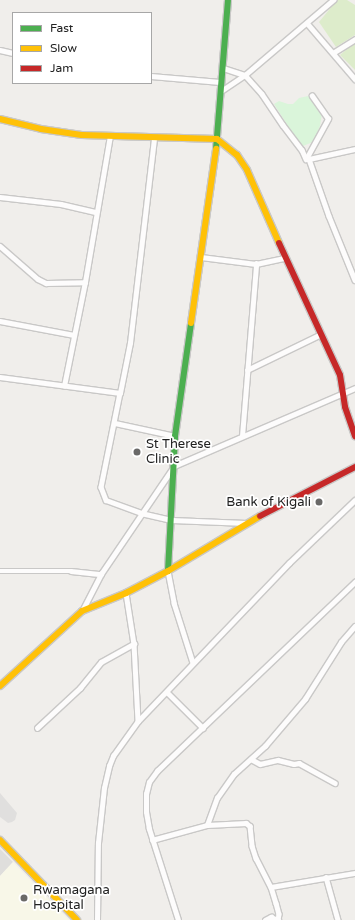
<!DOCTYPE html>
<html>
<head>
<meta charset="utf-8">
<style>
	body { margin:0 }
	#map { position:relative; width:355px; height:920px; overflow:hidden; background:#f0eeeb; font-family:"Varela Round",sans-serif }
	div>[style] { position:absolute }
	.residential>* { inset:0; background:#dfdedc }
	.education>* { inset:0; background:#f8f7e8 }
	.grass>* { inset:0; background:#ddeccb }
	.park>* { inset:0; background:#daf5da }
	.parking>* { inset:0; background:#e0dfde }
	.roads { filter:drop-shadow(1px 0 #c9c8c7) drop-shadow(-1px 0 #c9c8c7) drop-shadow(0 1px #c9c8c7) drop-shadow(0 -1px #c9c8c7) }
	.street>* { height:4.5px; margin:-2.25px; padding:0 2.25px; transform-origin:2.25px; border-radius:2.25px; background:#fdfcfc }
	.fast>* { height:6px; margin:-3px; padding:0 3px; transform-origin:3px; border-radius:3px; background:#4caf50 }
	.slow>* { height:6px; margin:-3px; padding:0 3px; transform-origin:3px; border-radius:3px; background:#ffc107 }
	.jam>* { height:6px; margin:-3px; padding:0 3px; transform-origin:3px; border-radius:3px; background:#c62828 }
	.dots>* { width:11px; height:11px; translate:-50% -50%; box-sizing:border-box; border:2px solid #fff; border-radius:50% }
	span { translate:-50% -50%; white-space:nowrap; text-align:center; line-height:1.15; -webkit-text-stroke:3.5px #fff; paint-order:stroke }
	.poi-label { font-size:13px; color:#222 }
	.left { translate:0 -50%; text-align:left }
	.right { translate:-100% -50%; text-align:right }
	.legend { position:absolute; left:12px; top:12px; width:140px; height:72px; box-sizing:border-box; background:#fff; border:1px solid #a7a7a7; margin:0; padding:5px 7px; list-style:none; font-size:12px; color:#222 }
	.legend li { display:flex; align-items:center; gap:8px; height:20px }
	.legend b { width:20px; border:1px solid #a7a7a7 }
</style>
</head>
<body>
<div id="map">
	<div class="residential">
		<div style="clip-path:polygon(0 849px,13px 862px,0 876px)"></div>
	</div>
	<div class="education">
		<div style="clip-path:polygon(13px 862px,69px 920px,0 920px,0 876px)"></div>
	</div>
	<div class="grass">
		<div style="clip-path:polygon(337px 0,347px 0,355px 5px,355px 35px,336px 47px,319px 22px)"></div>
		<div style="clip-path:polygon(355px 42px,355px 70px,340px 55px)"></div>
	</div>
	<div class="park">
		<div style="clip-path:polygon(308px 96px,322px 113px,320px 126px,313px 142px,303px 146px,298px 142px,274px 104px,279px 101px,288px 104px,293px 104px,299px 98px)"></div>
	</div>
	<div class="parking">
		<div style="clip-path:polygon(0 793px,17px 813px,15px 820px,12px 822px,8px 823px,0 817px)"></div>
	</div>
	<div class="roads">
		<div class="street">
			<div style="left:307px;top:23px;width:74px;rotate:49.4deg"></div>
			<div style="left:0;top:50px;width:13px;rotate:13deg"></div>
			<div style="left:333px;top:53px;width:26px;rotate:-32deg"></div>
			<div style="left:223px;top:68px;width:23px;rotate:18deg"></div>
			<div style="left:245px;top:75px;width:25px;rotate:48deg"></div>
			<div style="left:262px;top:94px;width:37px;rotate:56deg"></div>
			<div style="left:283px;top:125px;width:31px;rotate:53deg"></div>
			<div style="left:302px;top:150px;width:10px;rotate:66deg"></div>
			<div style="left:306px;top:159px;width:3px"></div>
			<div style="left:309px;top:159px;width:60px;rotate:70.7deg"></div>
			<div style="left:329px;top:216px;width:69px;rotate:67.9deg"></div>
			<div style="left:151px;top:76px;width:69px;rotate:5deg"></div>
			<div style="left:221px;top:91px;width:29px;rotate:-34deg"></div>
			<div style="left:245px;top:75px;width:116px;rotate:-40.4deg"></div>
			<div style="left:306px;top:159px;width:46px;rotate:-61.2deg"></div>
			<div style="left:328px;top:119px;width:28px;rotate:-125deg"></div>
			<div style="left:309px;top:159px;width:47px;rotate:-12.3deg"></div>
			<div style="left:0;top:197px;width:61px;rotate:6.5deg"></div>
			<div style="left:61px;top:204px;width:36px;rotate:13deg"></div>
			<div style="left:0;top:246px;width:50px;rotate:41deg"></div>
			<div style="left:38px;top:279px;width:9px;rotate:27deg"></div>
			<div style="left:46px;top:283px;width:39px;rotate:-1deg"></div>
			<div style="left:201px;top:257px;width:55px;rotate:7.3deg"></div>
			<div style="left:256px;top:264px;width:30px;rotate:-12deg"></div>
			<div style="left:0;top:321px;width:75px;rotate:10.7deg"></div>
			<div style="left:247px;top:370px;width:82px;rotate:-25.9deg"></div>
			<div style="left:0;top:377px;width:121px;rotate:7.6deg"></div>
			<div style="left:120px;top:393px;width:96px;rotate:101.4deg"></div>
			<div style="left:101px;top:487px;width:14px;rotate:69deg"></div>
			<div style="left:106px;top:500px;width:37px;rotate:20deg"></div>
			<div style="left:141px;top:513px;width:32px;rotate:13deg"></div>
			<div style="left:172px;top:520px;width:74px;rotate:2.3deg"></div>
			<div style="left:64px;top:386px;width:106px;rotate:-78.6deg"></div>
			<div style="left:85px;top:282px;width:148px;rotate:-80.3deg"></div>
			<div style="left:120px;top:393px;width:51px;rotate:-78.7deg"></div>
			<div style="left:130px;top:343px;width:206px;rotate:-83.3deg"></div>
			<div style="left:115px;top:423px;width:61px;rotate:12.2deg"></div>
			<div style="left:242px;top:436px;width:173px;rotate:-85.3deg"></div>
			<div style="left:0;top:571px;width:71px"></div>
			<div style="left:71px;top:571px;width:30px;rotate:6deg"></div>
			<div style="left:168px;top:571px;width:33px;rotate:79deg"></div>
			<div style="left:174px;top:603px;width:63px;rotate:72.4deg"></div>
			<div style="left:126px;top:593px;width:52px;rotate:81.1deg"></div>
			<div style="left:134px;top:644px;width:77px;rotate:87deg"></div>
			<div style="left:82px;top:611px;width:42px;rotate:-62.8deg"></div>
			<div style="left:101px;top:574px;width:130px;rotate:-55.9deg"></div>
			<div style="left:174px;top:466px;width:197px;rotate:-23.3deg"></div>
			<div style="left:167px;top:692px;width:51px;rotate:45deg"></div>
			<div style="left:37px;top:728px;width:59px;rotate:-42.9deg"></div>
			<div style="left:80px;top:688px;width:33px;rotate:-51deg"></div>
			<div style="left:101px;top:662px;width:38px;rotate:-29deg"></div>
			<div style="left:251px;top:759px;width:10px;rotate:29deg"></div>
			<div style="left:260px;top:764px;width:18px;rotate:-13deg"></div>
			<div style="left:278px;top:760px;width:16px;rotate:14deg"></div>
			<div style="left:294px;top:764px;width:5px;rotate:-11deg"></div>
			<div style="left:299px;top:763px;width:41px;rotate:29.1deg"></div>
			<div style="left:207px;top:825px;width:29px;rotate:-70deg"></div>
			<div style="left:217px;top:798px;width:29px;rotate:-55deg"></div>
			<div style="left:234px;top:774px;width:42px;rotate:-42.1deg"></div>
			<div style="left:265px;top:746px;width:62px;rotate:-49.6deg"></div>
			<div style="left:305px;top:699px;width:67px;rotate:-57.7deg"></div>
			<div style="left:341px;top:642px;width:21px;rotate:-49deg"></div>
			<div style="left:152px;top:840px;width:57px;rotate:-15.3deg"></div>
			<div style="left:207px;top:825px;width:39px;rotate:-3deg"></div>
			<div style="left:246px;top:823px;width:5px;rotate:37deg"></div>
			<div style="left:250px;top:826px;width:20px;rotate:84deg"></div>
			<div style="left:252px;top:846px;width:13px;rotate:72deg"></div>
			<div style="left:256px;top:858px;width:33px;rotate:63deg"></div>
			<div style="left:271px;top:887px;width:17px;rotate:73deg"></div>
			<div style="left:276px;top:903px;width:11px;rotate:75deg"></div>
			<div style="left:279px;top:914px;width:6px;rotate:99deg"></div>
			<div style="left:326px;top:877px;width:45px;rotate:74.4deg"></div>
			<div style="left:271px;top:887px;width:85px;rotate:-9.5deg"></div>
			<div style="left:97px;top:920px;width:77px;rotate:-89.3deg"></div>
			<div style="left:98px;top:843px;width:55px;rotate:-83.8deg"></div>
			<div style="left:104px;top:788px;width:23px;rotate:-77deg"></div>
			<div style="left:109px;top:766px;width:11px;rotate:-68deg"></div>
			<div style="left:113px;top:756px;width:43px;rotate:-54.5deg"></div>
			<div style="left:138px;top:721px;width:219px;rotate:-46.3deg"></div>
			<div style="left:289px;top:563px;width:91px;rotate:-43.7deg"></div>
			<div style="left:178px;top:920px;width:96px;rotate:-107.7deg"></div>
			<div style="left:149px;top:829px;width:17px;rotate:-100deg"></div>
			<div style="left:146px;top:812px;width:18px;rotate:-90deg"></div>
			<div style="left:146px;top:794px;width:12px;rotate:-76deg"></div>
			<div style="left:149px;top:782px;width:14px;rotate:-54deg"></div>
			<div style="left:157px;top:771px;width:274px;rotate:-43.7deg"></div>
			<div style="left:265px;top:920px;width:7px;rotate:-27deg"></div>
			<div style="left:271px;top:917px;width:8px;rotate:23deg"></div>
		</div>
		<div class="fast">
			<div style="left:216px;top:149px;width:149px;rotate:-85.4deg"></div>
			<div style="left:168px;top:571px;width:135px;rotate:-87deg"></div>
			<div style="left:175px;top:436px;width:114px;rotate:-81.9deg"></div>
		</div>
		<div class="slow">
			<div style="left:0;top:119px;width:42px;rotate:13.7deg"></div>
			<div style="left:41px;top:129px;width:41px;rotate:8.3deg"></div>
			<div style="left:82px;top:135px;width:135px;rotate:1.7deg"></div>
			<div style="left:217px;top:139px;width:26px;rotate:39deg"></div>
			<div style="left:237px;top:155px;width:18px;rotate:56deg"></div>
			<div style="left:247px;top:170px;width:80px;rotate:66.3deg"></div>
			<div style="left:191px;top:323px;width:176px;rotate:-81.8deg"></div>
			<div style="left:0;top:686px;width:111px;rotate:-42.4deg"></div>
			<div style="left:82px;top:611px;width:48px;rotate:-22.2deg"></div>
			<div style="left:126px;top:593px;width:47px;rotate:-27.6deg"></div>
			<div style="left:168px;top:571px;width:107px;rotate:-30.9deg"></div>
			<div style="left:0;top:840px;width:111px;rotate:46.1deg"></div>
		</div>
		<div class="jam">
			<div style="left:279px;top:243px;width:145px;rotate:65.2deg"></div>
			<div style="left:340px;top:375px;width:32px;rotate:81deg"></div>
			<div style="left:345px;top:407px;width:31px;rotate:71deg"></div>
			<div style="left:260px;top:516px;width:107px;rotate:-27.3deg"></div>
		</div>
	</div>
	<div class="dots">
		<div style="left:137px;top:452px;background:#6a6968"></div>
		<div style="left:319px;top:502px;background:#6a6968"></div>
		<div style="left:24px;top:898px;background:#6a6968"></div>
	</div>
	<div class="poi-label">
		<span class="left" style="left:146px;top:452px">St Therese<br>Clinic</span>
		<span class="right" style="left:311px;top:502px">Bank of Kigali</span>
		<span class="left" style="left:33px;top:898px">Rwamagana<br>Hospital</span>
	</div>
	<ul class="legend">
	<li><b style="height:5px;background:#4caf50"></b>Fast</li>
	<li><b style="height:5px;background:#ffc107"></b>Slow</li>
	<li><b style="height:5px;background:#c62828"></b>Jam</li>
	</ul>
</div>
</body>
</html>
